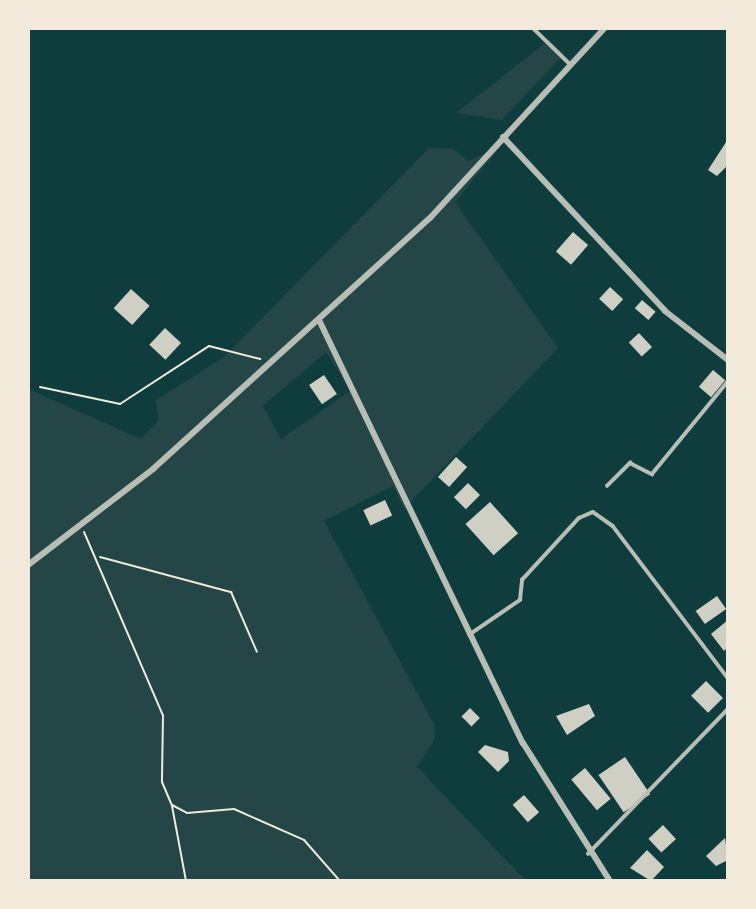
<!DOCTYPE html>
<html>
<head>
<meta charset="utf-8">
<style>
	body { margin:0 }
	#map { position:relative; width:756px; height:909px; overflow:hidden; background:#0f3d3e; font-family:Ubuntu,sans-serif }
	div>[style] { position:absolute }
	.green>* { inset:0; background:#244646 }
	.building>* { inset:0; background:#cfcfc3; transform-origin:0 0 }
	.path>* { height:2px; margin:-1px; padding:0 1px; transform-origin:1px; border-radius:1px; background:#f1e9da }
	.service>* { height:3.5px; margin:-1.75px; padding:0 1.75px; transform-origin:1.75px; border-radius:1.75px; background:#b8beb3 }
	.minor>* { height:6px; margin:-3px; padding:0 3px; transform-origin:3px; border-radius:3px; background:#b8beb3 }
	span { translate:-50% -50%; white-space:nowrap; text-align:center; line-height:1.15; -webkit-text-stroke:5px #f1e9da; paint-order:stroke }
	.frame { position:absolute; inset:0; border:30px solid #f1e9da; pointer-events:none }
</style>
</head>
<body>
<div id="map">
	<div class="green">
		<div style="clip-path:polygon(549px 40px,564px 54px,502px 120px,456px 113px)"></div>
		<div style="clip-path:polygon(evenodd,501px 146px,455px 202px,558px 348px,404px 509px,393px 486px,324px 521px,434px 724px,435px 739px,417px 767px,526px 881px,28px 881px,28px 389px,141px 439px,158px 421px,156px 400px,224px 357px,429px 148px,454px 149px,468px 161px,501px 146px,326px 352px,350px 391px,281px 439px,263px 406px,326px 352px)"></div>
	</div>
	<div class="building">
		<div style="clip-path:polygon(728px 139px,728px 165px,717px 176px,708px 170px)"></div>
		<div style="left:573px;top:232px;width:20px;height:26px;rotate:41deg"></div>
		<div style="left:610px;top:287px;width:18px;height:16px;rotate:43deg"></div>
		<div style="left:131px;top:289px;width:25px;height:26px;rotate:42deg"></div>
		<div style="left:642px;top:300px;width:18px;height:11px;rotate:41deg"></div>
		<div style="left:165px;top:328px;width:22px;height:23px;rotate:43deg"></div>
		<div style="left:639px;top:333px;width:19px;height:14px;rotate:47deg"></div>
		<div style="left:713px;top:370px;width:16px;height:22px;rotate:40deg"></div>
		<div style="left:324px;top:375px;width:23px;height:18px;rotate:56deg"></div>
		<div style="left:456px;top:457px;width:15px;height:27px;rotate:42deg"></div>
		<div style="left:468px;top:483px;width:17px;height:20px;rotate:45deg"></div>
		<div style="left:385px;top:500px;width:17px;height:24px;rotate:65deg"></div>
		<div style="left:490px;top:502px;width:42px;height:33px;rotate:48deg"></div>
		<div style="left:717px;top:596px;width:16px;height:26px;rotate:55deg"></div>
		<div style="clip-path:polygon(728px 620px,728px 647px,724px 651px,711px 634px)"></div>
		<div style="left:706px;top:681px;width:24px;height:21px;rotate:45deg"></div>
		<div style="clip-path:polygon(589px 704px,595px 716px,567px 735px,556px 716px)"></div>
		<div style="left:470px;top:708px;width:14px;height:12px;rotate:45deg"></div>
		<div style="clip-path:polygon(485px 745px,508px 752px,509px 761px,498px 772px,478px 752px)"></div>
		<div style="left:625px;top:757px;width:45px;height:32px;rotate:56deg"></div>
		<div style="left:585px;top:768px;width:40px;height:18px;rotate:50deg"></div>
		<div style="left:524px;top:795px;width:23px;height:15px;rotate:49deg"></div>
		<div style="left:663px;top:825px;width:19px;height:20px;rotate:47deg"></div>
		<div style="clip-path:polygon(725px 838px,728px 860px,716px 866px,706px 856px)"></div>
		<div style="clip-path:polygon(647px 850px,664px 867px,651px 881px,630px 868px)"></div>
	</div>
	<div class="path">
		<div style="left:40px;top:387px;width:82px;rotate:12deg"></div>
		<div style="left:120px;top:404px;width:106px;rotate:-33.1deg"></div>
		<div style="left:209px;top:346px;width:53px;rotate:14.3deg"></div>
		<div style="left:84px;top:532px;width:199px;rotate:66.7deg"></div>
		<div style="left:163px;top:715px;width:67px;rotate:90.9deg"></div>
		<div style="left:162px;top:782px;width:25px;rotate:67deg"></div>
		<div style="left:172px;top:805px;width:17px;rotate:28deg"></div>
		<div style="left:187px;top:813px;width:47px;rotate:-4.9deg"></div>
		<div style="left:234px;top:809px;width:77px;rotate:23.9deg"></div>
		<div style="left:304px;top:840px;width:55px;rotate:48.7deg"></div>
		<div style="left:100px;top:557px;width:136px;rotate:15deg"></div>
		<div style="left:231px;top:592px;width:65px;rotate:66.6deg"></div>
		<div style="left:172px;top:806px;width:76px;rotate:79.4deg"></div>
	</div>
	<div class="service">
		<div style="left:533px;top:28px;width:53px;rotate:44.2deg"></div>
		<div style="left:607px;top:486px;width:33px;rotate:-45deg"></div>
		<div style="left:630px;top:463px;width:25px;rotate:27deg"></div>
		<div style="left:652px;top:474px;width:120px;rotate:-50.7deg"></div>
		<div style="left:469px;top:635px;width:62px;rotate:-34.5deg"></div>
		<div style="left:520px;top:600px;width:20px;rotate:-84deg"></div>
		<div style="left:522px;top:580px;width:84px;rotate:-47.4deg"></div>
		<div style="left:579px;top:518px;width:15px;rotate:-23deg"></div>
		<div style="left:593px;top:512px;width:24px;rotate:35deg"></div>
		<div style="left:613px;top:526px;width:191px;rotate:52.9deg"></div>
		<div style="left:588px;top:854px;width:202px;rotate:-46deg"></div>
	</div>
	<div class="minor">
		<div style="left:503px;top:137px;width:238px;rotate:47deg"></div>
		<div style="left:665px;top:311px;width:80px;rotate:37.9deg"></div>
		<div style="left:319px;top:320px;width:470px;rotate:64.3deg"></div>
		<div style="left:523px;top:743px;width:163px;rotate:57.8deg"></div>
		<div style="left:28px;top:565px;width:158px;rotate:-37.5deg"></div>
		<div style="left:153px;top:469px;width:374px;rotate:-42.2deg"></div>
		<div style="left:430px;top:218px;width:258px;rotate:-47.4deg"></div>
	</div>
	<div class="frame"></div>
</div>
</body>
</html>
